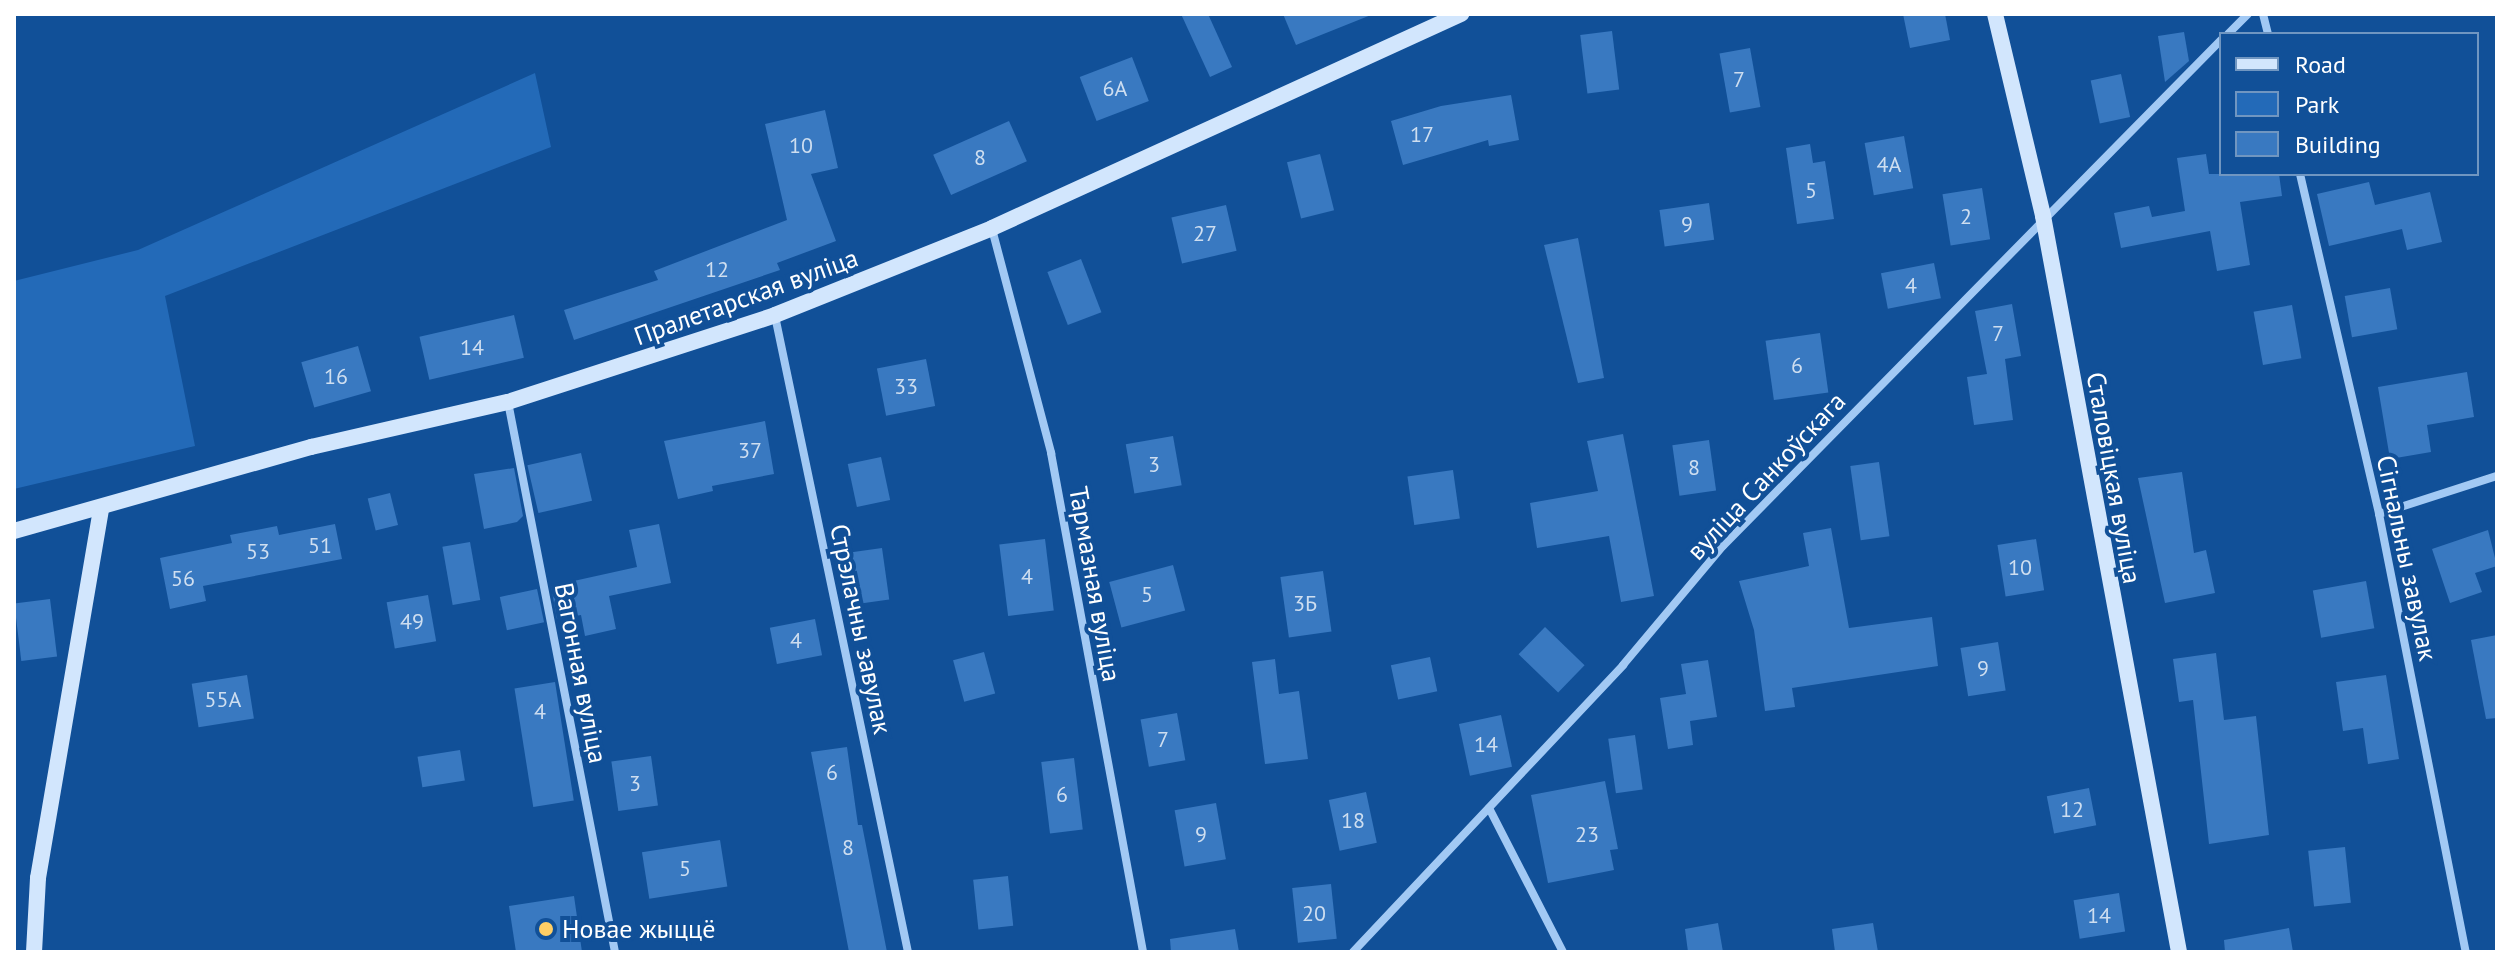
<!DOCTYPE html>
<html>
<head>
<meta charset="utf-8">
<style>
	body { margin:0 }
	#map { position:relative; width:2511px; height:966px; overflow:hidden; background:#115098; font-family:"PT Sans",sans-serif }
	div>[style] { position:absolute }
	.green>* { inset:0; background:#236ab8 }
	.building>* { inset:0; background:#3979c1; transform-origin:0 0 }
	.street>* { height:8px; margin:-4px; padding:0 4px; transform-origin:4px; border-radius:4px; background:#a2c9f4 }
	.secondary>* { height:16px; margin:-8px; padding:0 8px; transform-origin:8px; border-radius:8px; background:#d2e6fd }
	.dots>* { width:22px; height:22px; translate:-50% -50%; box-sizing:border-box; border:4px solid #115098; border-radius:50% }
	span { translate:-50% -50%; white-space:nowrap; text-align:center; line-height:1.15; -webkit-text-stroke:8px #115098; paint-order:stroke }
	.number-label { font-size:22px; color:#cedef0 }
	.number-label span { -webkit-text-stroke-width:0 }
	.street-label { font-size:26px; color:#fff }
	.poi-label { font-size:26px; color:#fff }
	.left { translate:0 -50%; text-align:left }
	.frame { position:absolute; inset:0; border:16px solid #fff; pointer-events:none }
	.legend { position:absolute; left:2219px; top:32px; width:260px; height:144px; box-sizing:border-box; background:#115098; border:2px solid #7096c1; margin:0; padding:10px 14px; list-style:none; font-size:24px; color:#fff }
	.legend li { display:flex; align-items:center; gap:16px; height:40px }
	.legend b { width:40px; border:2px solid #7096c1 }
</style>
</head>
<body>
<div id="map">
	<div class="green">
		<div style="clip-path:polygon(535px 73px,551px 147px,165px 296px,195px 446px,14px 489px,14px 281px,138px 250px)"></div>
	</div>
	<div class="building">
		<div style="clip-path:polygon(1181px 14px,1208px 14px,1232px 67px,1210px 77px)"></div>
		<div style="clip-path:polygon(1283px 14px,1370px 14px,1371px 15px,1296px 45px)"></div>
		<div style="clip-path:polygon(1903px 14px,1945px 14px,1950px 40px,1910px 48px)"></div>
		<div style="left:1612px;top:31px;width:59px;height:32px;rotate:83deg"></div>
		<div style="clip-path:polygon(2184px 32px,2189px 61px,2165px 82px,2158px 36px)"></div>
		<div style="left:1750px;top:48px;width:60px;height:31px;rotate:80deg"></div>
		<div style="left:1132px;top:57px;width:47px;height:56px;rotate:69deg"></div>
		<div style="left:2121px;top:74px;width:44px;height:31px;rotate:78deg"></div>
		<div style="clip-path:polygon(1511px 95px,1519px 140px,1489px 146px,1488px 140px,1403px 165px,1391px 121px,1441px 106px)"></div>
		<div style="clip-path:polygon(825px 110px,838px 168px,811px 174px,836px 241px,777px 263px,780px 270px,574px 340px,564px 310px,658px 280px,654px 271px,787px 220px,765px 124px)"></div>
		<div style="left:1009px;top:121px;width:44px;height:83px;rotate:66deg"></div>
		<div style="left:1904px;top:136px;width:53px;height:40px;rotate:80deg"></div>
		<div style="clip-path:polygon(1810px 144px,1813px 163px,1825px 161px,1834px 219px,1797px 224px,1786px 148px)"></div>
		<div style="left:1320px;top:154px;width:58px;height:34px;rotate:76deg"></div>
		<div style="clip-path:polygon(2206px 154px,2209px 174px,2279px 174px,2282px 196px,2240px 202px,2250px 265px,2217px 271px,2210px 231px,2121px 248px,2114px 213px,2149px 206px,2152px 217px,2185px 211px,2177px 158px)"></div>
		<div style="clip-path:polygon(2369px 182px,2375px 205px,2430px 192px,2442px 242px,2407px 250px,2402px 229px,2329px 246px,2317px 194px)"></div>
		<div style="left:1982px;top:188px;width:52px;height:40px;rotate:81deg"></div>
		<div style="left:1709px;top:203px;width:37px;height:50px;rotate:82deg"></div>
		<div style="left:1226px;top:205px;width:47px;height:56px;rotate:77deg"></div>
		<div style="clip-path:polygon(1578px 238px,1604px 378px,1578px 383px,1544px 245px)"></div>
		<div style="left:1081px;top:259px;width:57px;height:36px;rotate:69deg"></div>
		<div style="left:1934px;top:263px;width:36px;height:54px;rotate:79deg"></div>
		<div style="left:2390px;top:288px;width:42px;height:46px;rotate:80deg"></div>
		<div style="clip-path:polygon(2012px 304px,2021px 356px,2005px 359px,2013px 420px,1974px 425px,1967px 377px,1987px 374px,1975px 311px)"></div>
		<div style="left:2292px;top:305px;width:54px;height:39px;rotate:80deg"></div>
		<div style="left:514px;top:315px;width:44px;height:97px;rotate:77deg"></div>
		<div style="left:1820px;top:333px;width:60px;height:55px;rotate:82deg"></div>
		<div style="left:358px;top:346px;width:47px;height:59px;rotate:74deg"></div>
		<div style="left:926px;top:359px;width:48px;height:50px;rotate:79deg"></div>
		<div style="clip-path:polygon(2467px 372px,2474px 417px,2427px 425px,2431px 452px,2390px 459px,2378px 387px)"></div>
		<div style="clip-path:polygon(765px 421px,774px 474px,712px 486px,713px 491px,678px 499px,664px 441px)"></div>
		<div style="clip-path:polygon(1623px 434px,1654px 596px,1621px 602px,1609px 536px,1537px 548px,1530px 503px,1598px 491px,1587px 441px)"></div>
		<div style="left:1173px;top:436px;width:50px;height:48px;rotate:80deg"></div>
		<div style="left:1709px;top:440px;width:51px;height:37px;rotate:82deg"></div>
		<div style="left:581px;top:453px;width:49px;height:55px;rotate:77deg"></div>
		<div style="left:881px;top:457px;width:44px;height:34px;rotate:78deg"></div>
		<div style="left:1879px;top:462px;width:75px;height:29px;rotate:82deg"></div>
		<div style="clip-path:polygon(514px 468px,523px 516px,517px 522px,484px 529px,474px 474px)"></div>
		<div style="left:1453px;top:470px;width:49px;height:46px;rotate:82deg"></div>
		<div style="clip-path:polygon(2182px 472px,2194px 553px,2206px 550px,2215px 593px,2165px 603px,2138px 478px)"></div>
		<div style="left:390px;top:493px;width:33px;height:23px;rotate:76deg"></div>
		<div style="clip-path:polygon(335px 524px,342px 559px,203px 586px,206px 601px,170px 609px,160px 558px,232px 543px,230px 535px,277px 526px,279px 535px)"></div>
		<div style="clip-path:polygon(659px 524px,671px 583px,609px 596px,616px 629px,585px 636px,581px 615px,557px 619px,551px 586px,637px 567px,629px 530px)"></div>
		<div style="clip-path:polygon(1831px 528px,1849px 628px,1932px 617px,1938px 666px,1792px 688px,1795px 707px,1765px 711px,1754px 630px,1739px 581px,1809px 566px,1803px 533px)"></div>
		<div style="clip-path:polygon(2488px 530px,2497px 566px,2475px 573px,2482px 592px,2450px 603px,2432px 549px)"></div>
		<div style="left:1045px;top:539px;width:72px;height:46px;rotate:83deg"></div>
		<div style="left:2036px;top:539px;width:52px;height:39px;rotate:81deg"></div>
		<div style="left:470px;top:542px;width:59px;height:28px;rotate:80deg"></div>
		<div style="left:882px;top:548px;width:52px;height:36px;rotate:82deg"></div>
		<div style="left:1173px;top:565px;width:47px;height:66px;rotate:75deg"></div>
		<div style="left:1323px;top:571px;width:61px;height:43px;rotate:82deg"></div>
		<div style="left:2366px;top:581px;width:48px;height:54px;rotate:80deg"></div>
		<div style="left:537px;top:589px;width:34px;height:38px;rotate:78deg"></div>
		<div style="left:428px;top:595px;width:47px;height:42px;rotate:80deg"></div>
		<div style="left:50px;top:599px;width:58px;height:36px;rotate:83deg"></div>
		<div style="left:815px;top:619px;width:37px;height:46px;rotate:79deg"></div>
		<div style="left:1545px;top:627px;width:55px;height:38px;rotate:44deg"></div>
		<div style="clip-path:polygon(2497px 635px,2497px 718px,2486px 719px,2471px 640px)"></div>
		<div style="left:1998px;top:642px;width:49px;height:38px;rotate:81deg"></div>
		<div style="left:984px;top:652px;width:43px;height:32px;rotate:75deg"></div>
		<div style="clip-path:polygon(2216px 653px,2224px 720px,2256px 716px,2269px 835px,2209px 844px,2193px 700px,2179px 702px,2173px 659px)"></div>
		<div style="left:1430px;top:657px;width:35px;height:40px;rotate:78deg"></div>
		<div style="clip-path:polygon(1275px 659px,1279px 694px,1299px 691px,1308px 759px,1265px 764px,1252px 662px)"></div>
		<div style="clip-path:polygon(1708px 660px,1717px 717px,1690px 721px,1693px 745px,1668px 749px,1660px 698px,1686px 694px,1681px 664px)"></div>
		<div style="left:247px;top:675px;width:44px;height:56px;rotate:81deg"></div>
		<div style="clip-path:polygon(2386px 675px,2399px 759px,2368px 764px,2363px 728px,2343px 731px,2336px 682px)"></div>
		<div style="left:555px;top:682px;width:120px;height:41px;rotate:81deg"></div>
		<div style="left:1177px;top:713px;width:48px;height:37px;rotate:80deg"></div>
		<div style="left:1501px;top:715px;width:53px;height:43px;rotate:78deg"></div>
		<div style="left:1635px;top:735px;width:55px;height:27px;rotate:82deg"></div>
		<div style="clip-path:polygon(847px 747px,858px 825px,862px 825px,887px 952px,849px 952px,811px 752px)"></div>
		<div style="left:460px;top:750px;width:31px;height:43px;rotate:81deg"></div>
		<div style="left:651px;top:756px;width:50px;height:40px;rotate:82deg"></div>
		<div style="left:1074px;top:758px;width:72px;height:33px;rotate:83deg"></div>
		<div style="clip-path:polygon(1605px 781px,1618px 849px,1610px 850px,1614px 870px,1548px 883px,1531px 795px)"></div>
		<div style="left:2089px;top:788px;width:38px;height:43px;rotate:79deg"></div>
		<div style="left:1366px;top:792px;width:52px;height:38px;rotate:78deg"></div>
		<div style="left:1216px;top:803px;width:57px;height:42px;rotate:80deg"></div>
		<div style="left:720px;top:840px;width:47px;height:79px;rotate:81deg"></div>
		<div style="left:2345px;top:847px;width:56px;height:37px;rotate:84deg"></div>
		<div style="left:1008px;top:876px;width:50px;height:35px;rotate:84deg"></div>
		<div style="left:1331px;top:884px;width:55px;height:39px;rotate:84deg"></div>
		<div style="left:2119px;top:893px;width:39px;height:46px;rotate:81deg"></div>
		<div style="clip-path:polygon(574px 896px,582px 952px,516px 952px,509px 906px)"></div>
		<div style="clip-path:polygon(1718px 923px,1723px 952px,1688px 952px,1685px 929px)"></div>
		<div style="clip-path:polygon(1873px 923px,1878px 952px,1835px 952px,1832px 929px)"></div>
		<div style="clip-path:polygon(2289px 928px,2293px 952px,2225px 952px,2224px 940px)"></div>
		<div style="clip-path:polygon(1235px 929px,1239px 952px,1171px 952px,1170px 939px)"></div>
	</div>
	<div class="street">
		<div style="left:2263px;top:14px;width:21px;rotate:76deg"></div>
		<div style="left:2228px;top:34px;width:28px;rotate:-45deg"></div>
		<div style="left:2300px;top:174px;width:349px;rotate:76.9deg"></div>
		<div style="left:2379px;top:514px;width:447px;rotate:78.8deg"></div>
		<div style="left:992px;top:229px;width:232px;rotate:75.2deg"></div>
		<div style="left:1051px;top:453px;width:507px;rotate:79.55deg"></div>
		<div style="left:775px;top:316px;width:650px;rotate:78.19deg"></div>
		<div style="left:508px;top:402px;width:560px;rotate:78.99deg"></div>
		<div style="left:2379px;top:514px;width:124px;rotate:-17.9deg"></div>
		<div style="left:1489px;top:808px;width:162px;rotate:62.8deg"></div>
		<div style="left:1353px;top:952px;width:394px;rotate:-46.7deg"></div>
		<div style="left:1623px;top:665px;width:155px;rotate:-50deg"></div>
		<div style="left:1723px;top:546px;width:710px;rotate:-45.46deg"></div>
	</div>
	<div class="secondary">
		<div style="left:1995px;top:14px;width:208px;rotate:76.6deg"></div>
		<div style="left:2043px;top:216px;width:748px;rotate:79.53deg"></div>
		<div style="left:14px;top:531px;width:309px;rotate:-15.8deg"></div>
		<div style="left:311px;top:447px;width:202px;rotate:-12.9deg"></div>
		<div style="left:508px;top:402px;width:281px;rotate:-18deg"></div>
		<div style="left:775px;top:315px;width:234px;rotate:-21.8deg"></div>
		<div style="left:992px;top:228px;width:516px;rotate:-24.53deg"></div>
		<div style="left:34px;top:952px;width:74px;rotate:-86.9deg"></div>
		<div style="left:38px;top:878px;width:373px;rotate:-80.3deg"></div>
	</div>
	<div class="dots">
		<div style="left:546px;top:929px;background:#ffce65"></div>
	</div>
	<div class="number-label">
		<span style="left:1739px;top:80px">7</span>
		<span style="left:1115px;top:89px">6А</span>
		<span style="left:1422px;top:135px">17</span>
		<span style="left:801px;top:146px">10</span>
		<span style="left:980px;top:158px">8</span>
		<span style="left:1889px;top:165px">4А</span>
		<span style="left:1811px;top:191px">5</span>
		<span style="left:1966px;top:217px">2</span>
		<span style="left:1687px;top:225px">9</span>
		<span style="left:1205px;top:234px">27</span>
		<span style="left:717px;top:270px">12</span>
		<span style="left:1911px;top:286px">4</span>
		<span style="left:1998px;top:334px">7</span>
		<span style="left:472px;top:348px">14</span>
		<span style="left:1797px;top:366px">6</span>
		<span style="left:336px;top:377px">16</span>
		<span style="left:906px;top:387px">33</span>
		<span style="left:750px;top:451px">37</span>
		<span style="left:1154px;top:465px">3</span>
		<span style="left:1694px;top:468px">8</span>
		<span style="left:320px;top:546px">51</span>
		<span style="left:258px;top:552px">53</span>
		<span style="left:2020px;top:568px">10</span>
		<span style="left:1027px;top:577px">4</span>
		<span style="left:183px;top:579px">56</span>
		<span style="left:1147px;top:595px">5</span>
		<span style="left:1305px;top:604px">3Б</span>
		<span style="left:412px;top:622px">49</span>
		<span style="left:796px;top:641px">4</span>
		<span style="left:1983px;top:669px">9</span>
		<span style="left:223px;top:700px">55А</span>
		<span style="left:540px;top:712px">4</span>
		<span style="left:1163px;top:740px">7</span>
		<span style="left:1486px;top:745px">14</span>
		<span style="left:832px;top:773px">6</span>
		<span style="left:635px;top:784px">3</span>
		<span style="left:1062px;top:795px">6</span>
		<span style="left:2072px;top:810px">12</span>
		<span style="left:1353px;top:821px">18</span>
		<span style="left:1201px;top:835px">9</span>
		<span style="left:1587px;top:835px">23</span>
		<span style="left:848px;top:848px">8</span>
		<span style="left:685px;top:869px">5</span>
		<span style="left:1314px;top:914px">20</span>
		<span style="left:2099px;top:916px">14</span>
	</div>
	<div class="street-label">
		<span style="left:746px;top:297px;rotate:-20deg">Пралетарская вуліца</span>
		<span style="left:1766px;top:476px;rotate:-47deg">вуліца Санкоўскага</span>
		<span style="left:2114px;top:478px;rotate:80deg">Сталовіцкая вуліца</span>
		<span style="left:2407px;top:558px;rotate:78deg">Сігнальны завулак</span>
		<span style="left:1095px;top:584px;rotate:80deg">Тармазная вуліца</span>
		<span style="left:861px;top:629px;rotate:78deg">Стрэлачны завулак</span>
		<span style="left:581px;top:673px;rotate:79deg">Вагонная вуліца</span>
	</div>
	<div class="poi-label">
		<span class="left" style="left:562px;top:929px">Новае жыццё</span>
	</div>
	<div class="frame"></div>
	<ul class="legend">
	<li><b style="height:10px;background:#d2e6fd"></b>Road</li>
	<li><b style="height:22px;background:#236ab8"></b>Park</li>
	<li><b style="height:22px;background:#3979c1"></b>Building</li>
	</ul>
</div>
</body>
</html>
